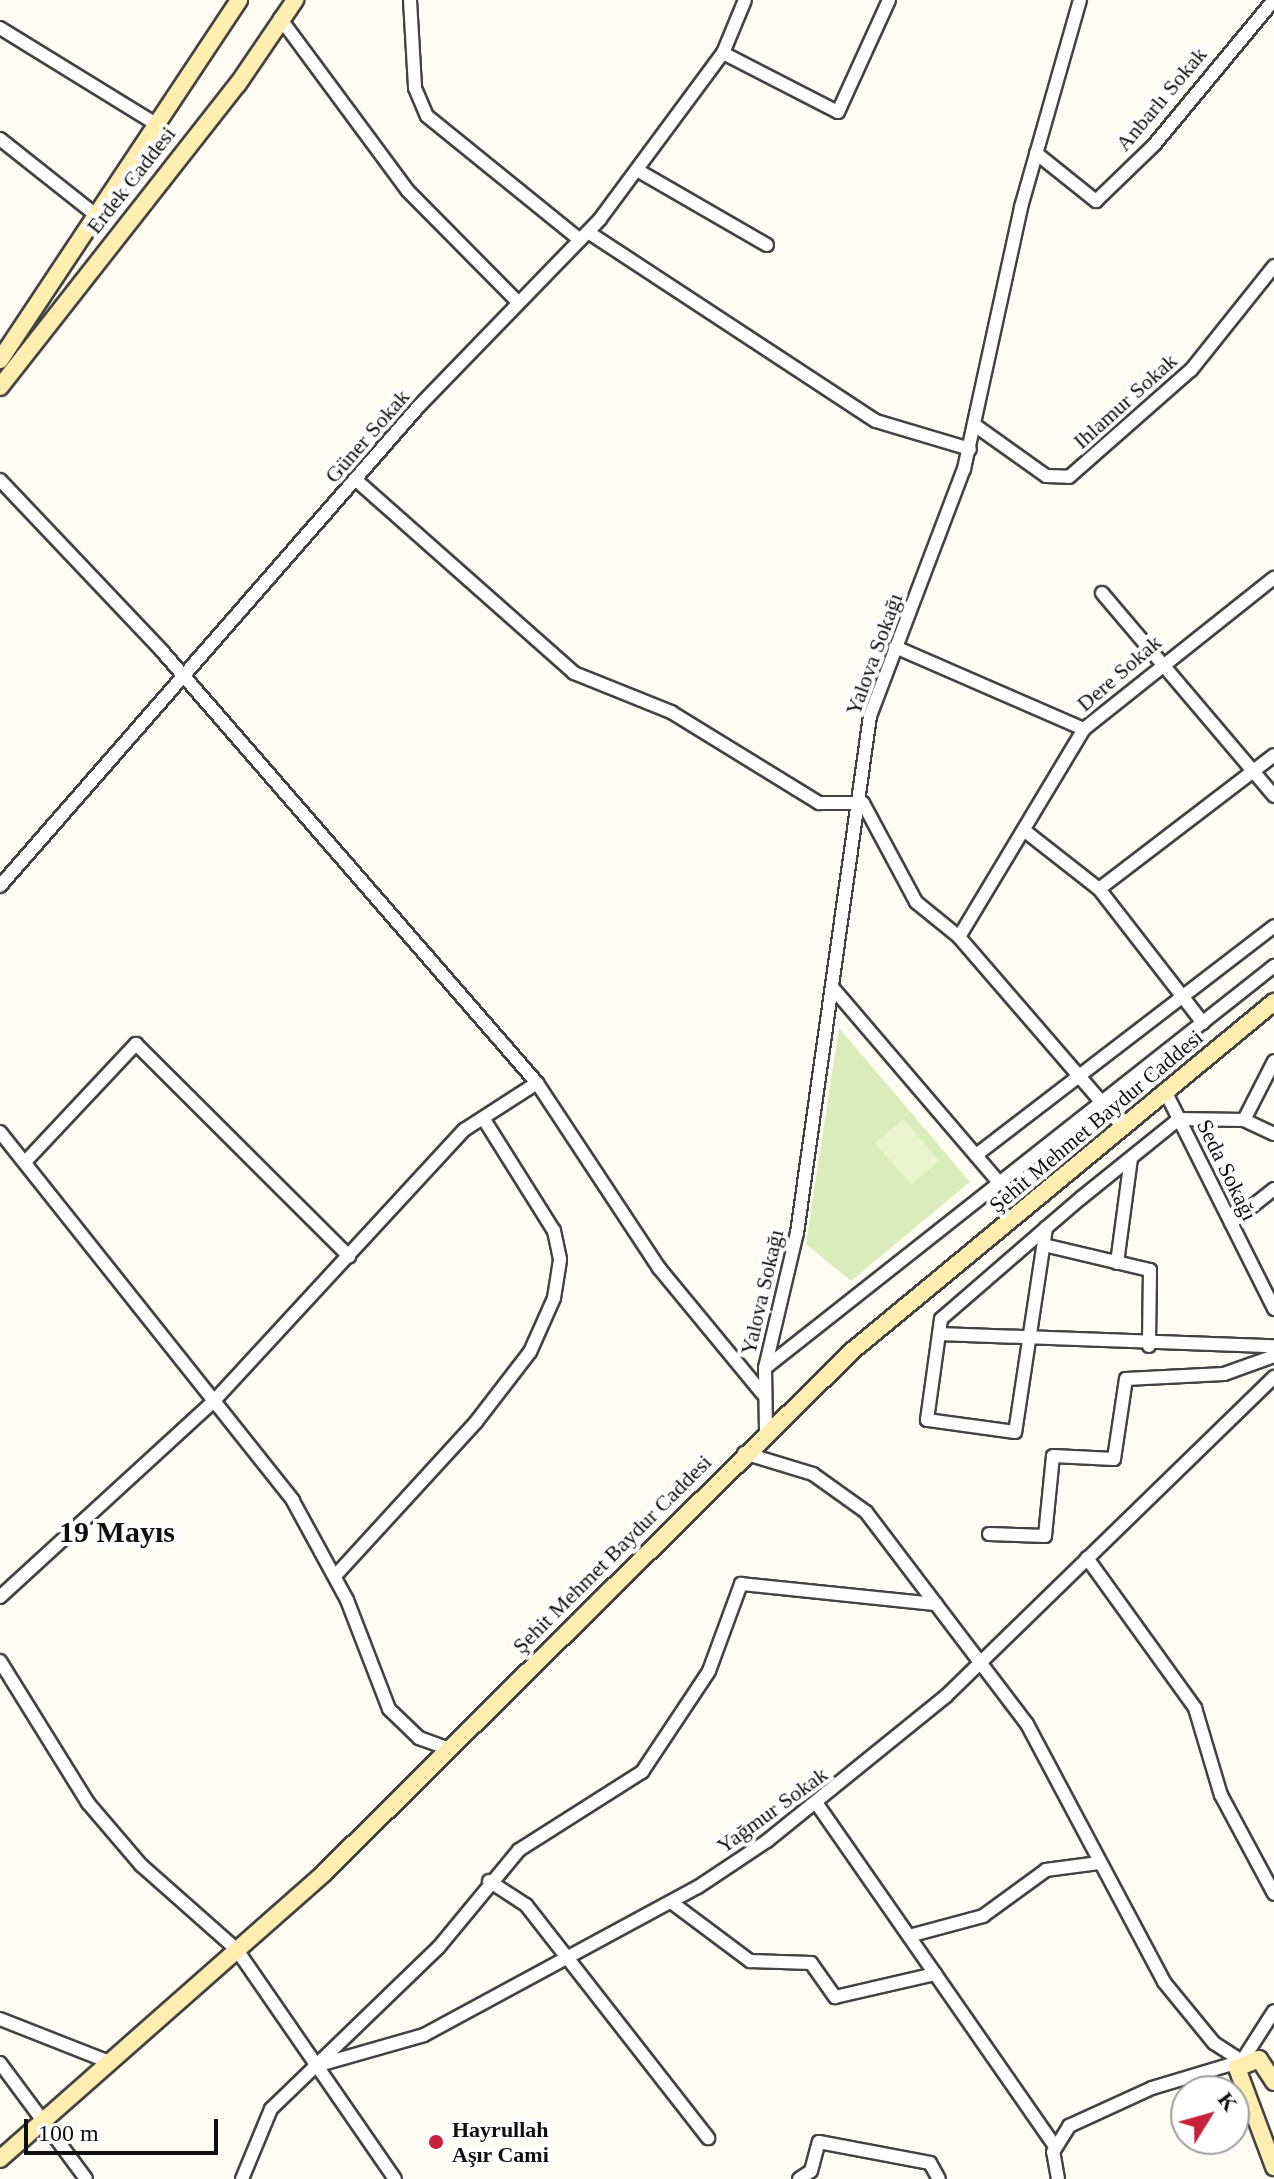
<!DOCTYPE html>
<html>
<head>
<meta charset="utf-8">
<style>
	body { margin:0 }
	#map { position:relative; width:1274px; height:2179px; overflow:hidden; background:#fffcf4; font-family:Georgia,serif }
	div>[style] { position:absolute }
	.green>* { inset:0; background:#daecbb }
	.pitch>* { inset:0; background:#eaf3cd; transform-origin:0 0 }
	.roads { filter:drop-shadow(2px 0 #434343) drop-shadow(-2px 0 #434343) drop-shadow(0 2px #434343) drop-shadow(0 -2px #434343) }
	.street>* { height:12px; margin:-6px; padding:0 6px; transform-origin:6px; border-radius:6px; background:#fff }
	.secondary>* { height:16px; margin:-8px; padding:0 8px; transform-origin:8px; border-radius:8px; background:#ffeeaf }
	.dots>* { width:22px; height:22px; translate:-50% -50%; box-sizing:border-box; border:4px solid #fff; border-radius:50% }
	span { translate:-50% -50%; white-space:nowrap; text-align:center; line-height:1.15; -webkit-text-stroke:8px #fff; paint-order:stroke }
	.street-label { font-size:22px; color:#101010 }
	.poi-label { font-size:22px; color:#101010; font-weight:700 }
	.left { translate:0 -50%; text-align:left }
	.district-label { font-size:30px; color:#101010; font-weight:700 }
	.north { position:absolute; left:1170px; top:2075px; width:80px; height:80px; box-sizing:border-box; background:#fff; border:2px solid #9f9f9f; border-radius:50%; rotate:53deg; font-size:22px; font-weight:700; line-height:32px; text-align:center; color:#101010 }
	.north::after { content:''; display:block; margin:auto; width:28px; height:36px; background:#c8213b; clip-path:polygon(50% 0,100% 100%,50% 72%,0 100%) }
	.scale { position:absolute; left:24px; top:2119px; width:194px; height:36px; box-sizing:border-box; border:4px solid #101010; border-top:0; padding-left:10px; font-size:24px; line-height:28px; white-space:nowrap; color:#101010; -webkit-text-stroke:6px #fff; paint-order:stroke }
</style>
</head>
<body>
<div id="map">
	<div class="green">
		<div style="clip-path:polygon(839px 1028px,970px 1182px,851px 1281px,806px 1244px)"></div>
	</div>
	<div class="pitch">
		<div style="left:903px;top:1119px;width:55px;height:37px;rotate:49deg"></div>
	</div>
	<div class="roads">
		<div class="street">
			<div style="left:410px;top:0;width:88px;rotate:86.7deg"></div>
			<div style="left:415px;top:88px;width:30px;rotate:67deg"></div>
			<div style="left:427px;top:116px;width:197px;rotate:39deg"></div>
			<div style="left:280px;top:18px;width:215px;rotate:53.5deg"></div>
			<div style="left:408px;top:191px;width:156px;rotate:45.3deg"></div>
			<div style="left:0;top:28px;width:180px;rotate:31.6deg"></div>
			<div style="left:723px;top:53px;width:129px;rotate:27.2deg"></div>
			<div style="left:838px;top:112px;width:123px;rotate:-65.5deg"></div>
			<div style="left:0;top:139px;width:122px;rotate:38.4deg"></div>
			<div style="left:1036px;top:153px;width:77px;rotate:38.7deg"></div>
			<div style="left:1096px;top:201px;width:81px;rotate:-44deg"></div>
			<div style="left:1154px;top:145px;width:188px;rotate:-50.4deg"></div>
			<div style="left:637px;top:170px;width:150px;rotate:30deg"></div>
			<div style="left:588px;top:232px;width:344px;rotate:33.3deg"></div>
			<div style="left:876px;top:421px;width:98px;rotate:16.6deg"></div>
			<div style="left:976px;top:426px;width:86px;rotate:35.5deg"></div>
			<div style="left:1046px;top:476px;width:23px;rotate:2deg"></div>
			<div style="left:1069px;top:477px;width:162px;rotate:-41.3deg"></div>
			<div style="left:1191px;top:370px;width:133px;rotate:-51.4deg"></div>
			<div style="left:0;top:480px;width:236px;rotate:46.5deg"></div>
			<div style="left:162px;top:651px;width:572px;rotate:49.04deg"></div>
			<div style="left:537px;top:1083px;width:222px;rotate:56.6deg"></div>
			<div style="left:659px;top:1268px;width:163px;rotate:50.5deg"></div>
			<div style="left:356px;top:480px;width:291px;rotate:41.5deg"></div>
			<div style="left:574px;top:673px;width:105px;rotate:21.9deg"></div>
			<div style="left:671px;top:712px;width:174px;rotate:31.6deg"></div>
			<div style="left:819px;top:803px;width:44px"></div>
			<div style="left:863px;top:803px;width:112px;rotate:61.8deg"></div>
			<div style="left:916px;top:902px;width:55px;rotate:39.1deg"></div>
			<div style="left:959px;top:937px;width:251px;rotate:49.2deg"></div>
			<div style="left:1102px;top:593px;width:266px;rotate:49.7deg"></div>
			<div style="left:895px;top:647px;width:206px;rotate:23.5deg"></div>
			<div style="left:1025px;top:831px;width:94px;rotate:38.1deg"></div>
			<div style="left:0;top:886px;width:637px;rotate:-48.88deg"></div>
			<div style="left:419px;top:406px;width:260px;rotate:-45.9deg"></div>
			<div style="left:600px;top:219px;width:207px;rotate:-53.5deg"></div>
			<div style="left:723px;top:53px;width:57px;rotate:-67.5deg"></div>
			<div style="left:959px;top:937px;width:243px;rotate:-59deg"></div>
			<div style="left:1084px;top:729px;width:243px;rotate:-38.5deg"></div>
			<div style="left:832px;top:987px;width:259px;rotate:49.5deg"></div>
			<div style="left:1203px;top:1023px;width:170px;rotate:-127.8deg"></div>
			<div style="left:1099px;top:889px;width:220px;rotate:-37.4deg"></div>
			<div style="left:1165px;top:1091px;width:244px;rotate:63.4deg"></div>
			<div style="left:1244px;top:1120px;width:66px;rotate:-63deg"></div>
			<div style="left:0;top:1132px;width:471px;rotate:51.5deg"></div>
			<div style="left:293px;top:1501px;width:113px;rotate:61.4deg"></div>
			<div style="left:347px;top:1600px;width:117px;rotate:68.9deg"></div>
			<div style="left:389px;top:1709px;width:42px;rotate:44deg"></div>
			<div style="left:419px;top:1738px;width:32px;rotate:20deg"></div>
			<div style="left:976px;top:1155px;width:376px;rotate:-37.5deg"></div>
			<div style="left:26px;top:1161px;width:161px;rotate:-46.8deg"></div>
			<div style="left:136px;top:1044px;width:301px;rotate:44.9deg"></div>
			<div style="left:1231px;top:1223px;width:55px;rotate:-38.3deg"></div>
			<div style="left:1046px;top:1228px;width:206px;rotate:98.6deg"></div>
			<div style="left:1015px;top:1432px;width:89px;rotate:-172.2deg"></div>
			<div style="left:927px;top:1420px;width:102px;rotate:-82.1deg"></div>
			<div style="left:941px;top:1319px;width:139px;rotate:-40.9deg"></div>
			<div style="left:1046px;top:1228px;width:46px;rotate:-40.6deg"></div>
			<div style="left:1081px;top:1198px;width:126px;rotate:-38.9deg"></div>
			<div style="left:1179px;top:1119px;width:65px;rotate:0.9deg"></div>
			<div style="left:1244px;top:1120px;width:33px;rotate:25deg"></div>
			<div style="left:1044px;top:1245px;width:109px;rotate:13.3deg"></div>
			<div style="left:1150px;top:1270px;width:76px;rotate:90.8deg"></div>
			<div style="left:1117px;top:1263px;width:106px;rotate:-82.4deg"></div>
			<div style="left:939px;top:1334px;width:335px;rotate:2.1deg"></div>
			<div style="left:765px;top:1368px;width:649px;rotate:-38.3deg"></div>
			<div style="left:766px;top:1431px;width:63px;rotate:-90.9deg"></div>
			<div style="left:765px;top:1368px;width:139px;rotate:-76.7deg"></div>
			<div style="left:797px;top:1233px;width:522px;rotate:-81.96deg"></div>
			<div style="left:870px;top:716px;width:264px;rotate:-69.2deg"></div>
			<div style="left:964px;top:469px;width:268px;rotate:-77.7deg"></div>
			<div style="left:1021px;top:207px;width:215px;rotate:-74.1deg"></div>
			<div style="left:744px;top:1453px;width:72px;rotate:16.9deg"></div>
			<div style="left:813px;top:1474px;width:65px;rotate:35.6deg"></div>
			<div style="left:866px;top:1512px;width:266px;rotate:52.8deg"></div>
			<div style="left:1027px;top:1724px;width:292px;rotate:62deg"></div>
			<div style="left:1164px;top:1982px;width:79px;rotate:50.7deg"></div>
			<div style="left:1214px;top:2043px;width:33px;rotate:33deg"></div>
			<div style="left:989px;top:1534px;width:56px;rotate:2deg"></div>
			<div style="left:1045px;top:1536px;width:80px;rotate:-84.3deg"></div>
			<div style="left:1053px;top:1456px;width:61px;rotate:2.8deg"></div>
			<div style="left:1114px;top:1459px;width:81px;rotate:-81.5deg"></div>
			<div style="left:1126px;top:1379px;width:98px;rotate:-2.9deg"></div>
			<div style="left:1224px;top:1374px;width:53px;rotate:-19.8deg"></div>
			<div style="left:1087px;top:1558px;width:185px;rotate:54.2deg"></div>
			<div style="left:1195px;top:1708px;width:91px;rotate:73.4deg"></div>
			<div style="left:1221px;top:1795px;width:112px;rotate:61.8deg"></div>
			<div style="left:335px;top:1576px;width:209px;rotate:-47.5deg"></div>
			<div style="left:476px;top:1422px;width:88px;rotate:-52.4deg"></div>
			<div style="left:530px;top:1352px;width:59px;rotate:-66deg"></div>
			<div style="left:554px;top:1298px;width:39px;rotate:-81deg"></div>
			<div style="left:560px;top:1259px;width:29px;rotate:-102deg"></div>
			<div style="left:554px;top:1231px;width:133px;rotate:-122.1deg"></div>
			<div style="left:0;top:1597px;width:287px;rotate:-42.5deg"></div>
			<div style="left:212px;top:1403px;width:372px;rotate:-47.3deg"></div>
			<div style="left:464px;top:1130px;width:87px;rotate:-32.8deg"></div>
			<div style="left:0;top:1661px;width:167px;rotate:58.2deg"></div>
			<div style="left:88px;top:1803px;width:82px;rotate:49.5deg"></div>
			<div style="left:141px;top:1865px;width:128px;rotate:41.5deg"></div>
			<div style="left:237px;top:1950px;width:278px;rotate:55.4deg"></div>
			<div style="left:817px;top:1804px;width:417px;rotate:55.2deg"></div>
			<div style="left:489px;top:1881px;width:44px;rotate:33deg"></div>
			<div style="left:526px;top:1905px;width:296px;rotate:52deg"></div>
			<div style="left:671px;top:1902px;width:99px;rotate:36.8deg"></div>
			<div style="left:750px;top:1961px;width:61px;rotate:1.9deg"></div>
			<div style="left:811px;top:1963px;width:42px;rotate:54.8deg"></div>
			<div style="left:835px;top:1997px;width:103px;rotate:-13deg"></div>
			<div style="left:909px;top:1936px;width:77px;rotate:-15.1deg"></div>
			<div style="left:983px;top:1916px;width:78px;rotate:-36.1deg"></div>
			<div style="left:1046px;top:1870px;width:53px;rotate:-7.5deg"></div>
			<div style="left:0;top:2019px;width:117px;rotate:21.5deg"></div>
			<div style="left:0;top:2063px;width:144px;rotate:53.4deg"></div>
			<div style="left:319px;top:2065px;width:109px;rotate:-15.9deg"></div>
			<div style="left:424px;top:2035px;width:311px;rotate:-28.4deg"></div>
			<div style="left:698px;top:1887px;width:83px;rotate:-33.7deg"></div>
			<div style="left:767px;top:1841px;width:230px;rotate:-39deg"></div>
			<div style="left:946px;top:1696px;width:458px;rotate:-44.2deg"></div>
			<div style="left:242px;top:2179px;width:76px;rotate:-67.5deg"></div>
			<div style="left:271px;top:2109px;width:232px;rotate:-44deg"></div>
			<div style="left:438px;top:1948px;width:127px;rotate:-50.4deg"></div>
			<div style="left:519px;top:1850px;width:146px;rotate:-32.4deg"></div>
			<div style="left:642px;top:1772px;width:121px;rotate:-56.4deg"></div>
			<div style="left:709px;top:1671px;width:93px;rotate:-69.8deg"></div>
			<div style="left:741px;top:1584px;width:196px;rotate:5.9deg"></div>
			<div style="left:799px;top:2179px;width:14px;rotate:-34deg"></div>
			<div style="left:811px;top:2171px;width:30px;rotate:-75deg"></div>
			<div style="left:819px;top:2142px;width:113px;rotate:10.7deg"></div>
			<div style="left:930px;top:2163px;width:18px;rotate:61deg"></div>
			<div style="left:1058px;top:2179px;width:27px;rotate:-100deg"></div>
			<div style="left:1053px;top:2152px;width:31px;rotate:-58deg"></div>
			<div style="left:1069px;top:2126px;width:91px;rotate:-24.6deg"></div>
			<div style="left:1152px;top:2088px;width:94px;rotate:-16.7deg"></div>
			<div style="left:1242px;top:2061px;width:59px;rotate:-57.4deg"></div>
		</div>
		<div class="secondary">
			<div style="left:0;top:360px;width:432px;rotate:-56.4deg"></div>
			<div style="left:0;top:387px;width:385px;rotate:-51.9deg"></div>
			<div style="left:238px;top:84px;width:102px;rotate:-55.8deg"></div>
			<div style="left:1274px;top:2082px;width:27px;rotate:-123deg"></div>
			<div style="left:1259px;top:2059px;width:24px;rotate:158deg"></div>
			<div style="left:1237px;top:2068px;width:106px;rotate:69.5deg"></div>
			<div style="left:0;top:2159px;width:432px;rotate:-41.4deg"></div>
			<div style="left:324px;top:1873px;width:742px;rotate:-44.67deg"></div>
			<div style="left:852px;top:1351px;width:548px;rotate:-39.59deg"></div>
		</div>
	</div>
	<div class="dots">
		<div style="left:436px;top:2142px;background:#c8213b"></div>
	</div>
	<div class="street-label">
		<span style="left:1161px;top:99px;rotate:-50deg">Anbarlı Sokak</span>
		<span style="left:131px;top:180px;rotate:-52deg">Erdek Caddesi</span>
		<span style="left:1125px;top:401px;rotate:-42deg">Ihlamur Sokak</span>
		<span style="left:367px;top:436px;rotate:-49deg">Güner Sokak</span>
		<span style="left:874px;top:654px;rotate:-70deg">Yalova Sokağı</span>
		<span style="left:1119px;top:673px;rotate:-41deg">Dere Sokak</span>
		<span style="left:1096px;top:1121px;rotate:-40deg">Şehit Mehmet Baydur Caddesi</span>
		<span style="left:1227px;top:1170px;rotate:64deg">Seda Sokağı</span>
		<span style="left:762px;top:1292px;rotate:-77deg">Yalova Sokağı</span>
		<span style="left:612px;top:1554px;rotate:-45deg">Şehit Mehmet Baydur Caddesi</span>
		<span style="left:772px;top:1810px;rotate:-36deg">Yağmur Sokak</span>
	</div>
	<div class="poi-label">
		<span class="left" style="left:452px;top:2142px">Hayrullah<br>Aşır Cami</span>
	</div>
	<div class="district-label">
		<span style="left:117px;top:1532px">19 Mayıs</span>
	</div>
	<div class="north">K</div>
	<div class="scale">100 m</div>
</div>
</body>
</html>
